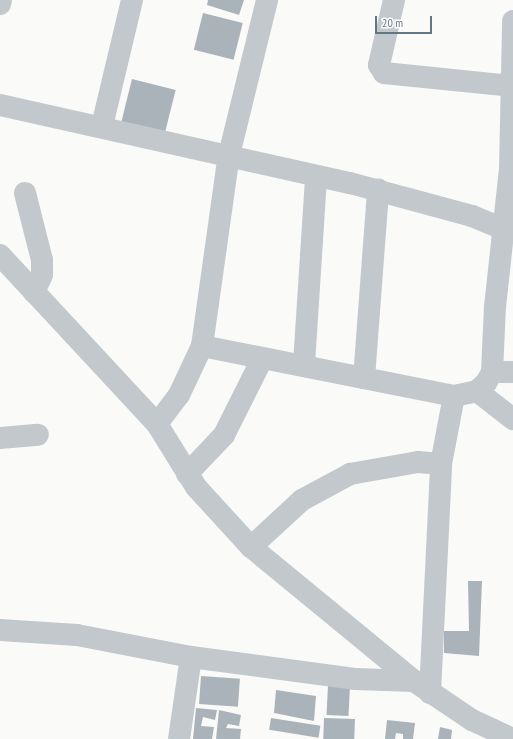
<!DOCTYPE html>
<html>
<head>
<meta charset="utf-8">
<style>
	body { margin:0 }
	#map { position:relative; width:513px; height:739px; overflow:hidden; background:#fafaf8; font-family:"PT Sans Narrow",sans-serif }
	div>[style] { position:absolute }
	.building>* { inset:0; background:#aab3b9; transform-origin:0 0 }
	.minor>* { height:22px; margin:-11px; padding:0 11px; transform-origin:11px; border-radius:11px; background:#c3c8cc }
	span { translate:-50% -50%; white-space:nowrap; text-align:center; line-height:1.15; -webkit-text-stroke:4px #fff; paint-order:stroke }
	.scale { position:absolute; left:375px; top:16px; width:57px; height:18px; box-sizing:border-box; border:2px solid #657683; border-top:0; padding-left:5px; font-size:12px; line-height:14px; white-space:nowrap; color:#657683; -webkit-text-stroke:3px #fff; paint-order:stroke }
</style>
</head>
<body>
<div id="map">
	<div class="building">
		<div style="clip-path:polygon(208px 0,244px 0,239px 15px,207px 5px)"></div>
		<div style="left:203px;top:13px;width:41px;height:38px;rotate:14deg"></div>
		<div style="left:132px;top:79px;width:45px;height:46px;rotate:14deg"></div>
		<div style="clip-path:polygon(468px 581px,482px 581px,479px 656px,444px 653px,444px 631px,469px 631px)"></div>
		<div style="left:201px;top:676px;width:39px;height:28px;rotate:4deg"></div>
		<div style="left:328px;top:686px;width:22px;height:29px;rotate:3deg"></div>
		<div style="clip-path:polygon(276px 690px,316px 696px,314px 721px,274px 713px)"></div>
		<div style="clip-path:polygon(196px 708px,217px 710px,215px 720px,203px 717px,201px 726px,214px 727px,212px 739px,193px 739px)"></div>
		<div style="clip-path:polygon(219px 710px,241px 715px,239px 726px,228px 724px,226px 728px,241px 729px,240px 739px,216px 739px)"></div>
		<div style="left:271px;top:718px;width:50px;height:12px;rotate:9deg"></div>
		<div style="left:324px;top:718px;width:31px;height:21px;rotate:2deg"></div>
		<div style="clip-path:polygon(387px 720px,415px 723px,413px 739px,403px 739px,403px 734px,396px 733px,395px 739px,385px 739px)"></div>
		<div style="clip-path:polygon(440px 727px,452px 730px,451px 739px,438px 739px)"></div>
	</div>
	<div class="minor">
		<div style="left:394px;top:0;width:67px;rotate:103deg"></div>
		<div style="left:379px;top:65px;width:9px;rotate:58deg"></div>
		<div style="left:384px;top:73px;width:128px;rotate:5.8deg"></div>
		<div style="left:0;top:4px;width:4px;rotate:-76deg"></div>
		<div style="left:0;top:105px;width:359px;rotate:12.6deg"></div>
		<div style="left:350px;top:183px;width:126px;rotate:15.1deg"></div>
		<div style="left:472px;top:216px;width:44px;rotate:22.5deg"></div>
		<div style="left:102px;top:126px;width:130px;rotate:-76.6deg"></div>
		<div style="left:25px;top:193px;width:69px;rotate:75.8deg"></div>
		<div style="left:42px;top:260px;width:15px;rotate:90deg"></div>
		<div style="left:42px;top:275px;width:19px;rotate:115deg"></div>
		<div style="left:0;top:255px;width:231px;rotate:47.1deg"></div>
		<div style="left:157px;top:424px;width:74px;rotate:58.2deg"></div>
		<div style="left:196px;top:487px;width:81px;rotate:47.5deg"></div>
		<div style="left:251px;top:547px;width:211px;rotate:39.4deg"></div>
		<div style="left:414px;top:681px;width:70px;rotate:33.9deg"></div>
		<div style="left:472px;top:720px;width:45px;rotate:24.9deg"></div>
		<div style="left:202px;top:346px;width:257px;rotate:11.2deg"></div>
		<div style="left:454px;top:396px;width:24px;rotate:-12deg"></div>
		<div style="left:477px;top:391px;width:12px;rotate:-42deg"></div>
		<div style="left:486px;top:383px;width:13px;rotate:-61deg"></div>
		<div style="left:492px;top:372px;width:65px;rotate:-87.4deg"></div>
		<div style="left:495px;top:307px;width:138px;rotate:-83.8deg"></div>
		<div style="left:510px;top:170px;width:149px;rotate:-88.8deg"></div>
		<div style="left:304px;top:364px;width:188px;rotate:-86.3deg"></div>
		<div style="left:492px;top:372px;width:21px"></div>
		<div style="left:364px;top:378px;width:189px;rotate:-85.7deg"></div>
		<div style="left:477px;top:391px;width:46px;rotate:37.9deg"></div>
		<div style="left:157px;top:424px;width:36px;rotate:-53deg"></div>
		<div style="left:179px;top:395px;width:54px;rotate:-64.9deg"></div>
		<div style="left:202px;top:346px;width:193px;rotate:-82deg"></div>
		<div style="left:229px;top:155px;width:160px;rotate:-76.2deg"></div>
		<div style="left:0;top:438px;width:38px;rotate:-5deg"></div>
		<div style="left:187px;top:474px;width:54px;rotate:-46.5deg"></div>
		<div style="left:224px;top:435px;width:85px;rotate:-63.4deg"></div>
		<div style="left:251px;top:547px;width:69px;rotate:-42.7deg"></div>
		<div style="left:302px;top:500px;width:55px;rotate:-28.4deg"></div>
		<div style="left:350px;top:474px;width:69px;rotate:-10deg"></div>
		<div style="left:418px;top:462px;width:23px;rotate:5deg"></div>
		<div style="left:0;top:630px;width:77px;rotate:3.7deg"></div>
		<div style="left:77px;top:635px;width:116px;rotate:10.9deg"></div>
		<div style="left:191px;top:657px;width:165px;rotate:7.6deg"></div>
		<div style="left:355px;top:679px;width:59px;rotate:1.9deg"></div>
		<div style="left:430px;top:693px;width:229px;rotate:-87.2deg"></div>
		<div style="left:441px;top:464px;width:69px;rotate:-79.2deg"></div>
		<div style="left:179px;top:739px;width:83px;rotate:-81.7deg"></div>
	</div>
	<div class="scale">20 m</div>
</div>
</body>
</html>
